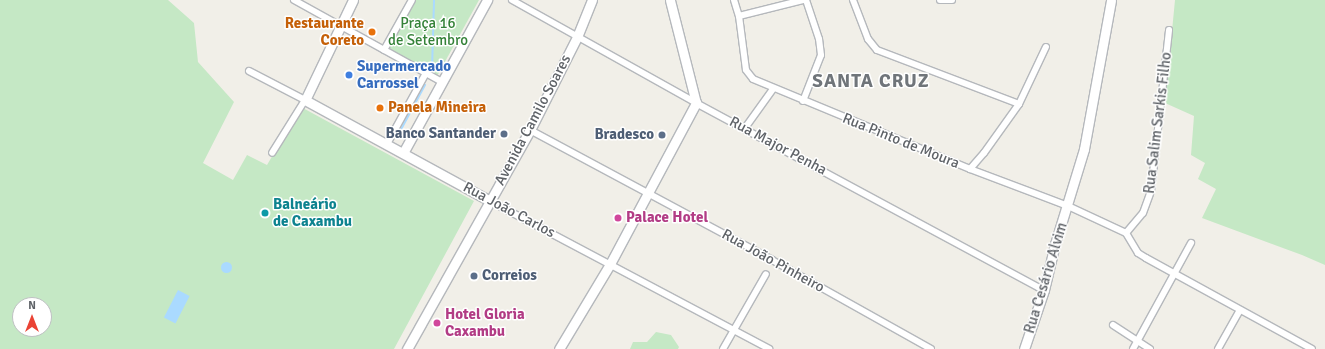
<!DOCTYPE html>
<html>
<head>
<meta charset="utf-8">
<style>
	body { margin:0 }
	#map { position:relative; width:1325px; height:349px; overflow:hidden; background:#f1efe8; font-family:Signika,sans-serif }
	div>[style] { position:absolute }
	.green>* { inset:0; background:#c5e8c5 }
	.water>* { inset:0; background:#aadaff; transform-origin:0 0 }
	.round { border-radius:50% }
	.stream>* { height:2px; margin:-1px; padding:0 1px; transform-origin:1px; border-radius:1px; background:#aadaff }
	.roads { filter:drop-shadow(1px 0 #b5b8bc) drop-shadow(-1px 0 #b5b8bc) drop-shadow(0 1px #b5b8bc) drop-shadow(0 -1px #b5b8bc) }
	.street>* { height:6px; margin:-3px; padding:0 3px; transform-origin:3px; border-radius:3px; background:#fff }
	.secondary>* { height:9px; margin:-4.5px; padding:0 4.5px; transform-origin:4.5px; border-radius:4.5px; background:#fff }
	.dots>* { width:11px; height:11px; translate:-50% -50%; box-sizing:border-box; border:2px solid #fff; border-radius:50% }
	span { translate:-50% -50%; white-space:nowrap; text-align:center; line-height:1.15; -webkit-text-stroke:3px #fff; paint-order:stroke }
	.food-label { font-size:15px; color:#c56008; font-weight:700 }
	.right { translate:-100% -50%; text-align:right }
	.left { translate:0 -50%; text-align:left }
	.park-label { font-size:15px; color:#348238 }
	.shop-label { font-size:15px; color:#366cbe; font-weight:700 }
	.street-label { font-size:15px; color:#5f6368 }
	.service-label { font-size:15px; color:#4e5e75; font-weight:700 }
	.culture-label { font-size:15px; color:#0d838f; font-weight:700 }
	.hotel-label { font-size:15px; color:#b23c85; font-weight:700 }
	.district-label { font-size:19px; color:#70757a; font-weight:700; letter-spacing:1px }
	.north { position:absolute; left:12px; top:297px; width:40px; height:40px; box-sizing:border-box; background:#fff; border:1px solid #bfc1c3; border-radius:50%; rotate:0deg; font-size:11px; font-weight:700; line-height:16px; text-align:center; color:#5f6368 }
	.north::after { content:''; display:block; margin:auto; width:14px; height:18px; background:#ea4335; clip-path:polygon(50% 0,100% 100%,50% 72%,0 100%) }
</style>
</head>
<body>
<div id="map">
	<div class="green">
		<div style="clip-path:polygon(evenodd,0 0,168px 0,194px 23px,198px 62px,234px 102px,203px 163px,233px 180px,247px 155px,267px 165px,301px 107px,474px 201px,394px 349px,0 349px,0 0,20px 305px,44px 305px,44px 329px,20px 329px,20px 305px)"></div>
		<div style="clip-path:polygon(412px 0,479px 0,436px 78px,386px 47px)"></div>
		<div style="clip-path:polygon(1175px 0,1325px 0,1325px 265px,1302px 255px,1202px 218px,1216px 189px,1198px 179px,1205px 163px,1191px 155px,1194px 116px,1165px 103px)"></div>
		<div style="clip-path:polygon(656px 332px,671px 335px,679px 347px,678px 349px,630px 349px,633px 342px,647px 342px)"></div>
	</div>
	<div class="water">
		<div class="round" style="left:220.5px;top:261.5px;width:11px;height:11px"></div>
		<div style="left:178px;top:290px;width:13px;height:31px;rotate:27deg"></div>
	</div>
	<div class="stream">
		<div style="left:432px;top:69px;width:69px;rotate:-88.3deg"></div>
		<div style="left:398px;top:135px;width:57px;rotate:-61.6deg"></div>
	</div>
	<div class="roads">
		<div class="street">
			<div style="left:294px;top:0;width:169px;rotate:29deg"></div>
			<div style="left:512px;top:0;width:211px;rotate:29.2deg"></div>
			<div style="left:696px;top:103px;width:395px;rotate:28.3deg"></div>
			<div style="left:734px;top:0;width:17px;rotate:73deg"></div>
			<div style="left:739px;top:16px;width:54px;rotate:82.6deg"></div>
			<div style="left:746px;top:70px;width:11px;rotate:52deg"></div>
			<div style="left:753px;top:79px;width:235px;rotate:22.5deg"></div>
			<div style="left:970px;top:169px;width:105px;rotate:20.7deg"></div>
			<div style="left:1068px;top:206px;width:64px;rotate:25deg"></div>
			<div style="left:853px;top:0;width:42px;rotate:69deg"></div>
			<div style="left:868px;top:39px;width:14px;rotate:51deg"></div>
			<div style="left:877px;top:50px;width:152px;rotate:20.8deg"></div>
			<div style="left:940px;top:0;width:12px"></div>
			<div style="left:739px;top:16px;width:66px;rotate:-14deg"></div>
			<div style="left:384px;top:50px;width:57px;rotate:-60.8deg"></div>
			<div style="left:249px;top:71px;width:63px;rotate:27.4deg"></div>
			<div style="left:305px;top:100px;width:62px;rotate:121.9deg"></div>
			<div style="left:803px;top:101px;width:49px;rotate:-68.6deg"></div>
			<div style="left:821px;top:55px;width:16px;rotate:-97deg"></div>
			<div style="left:819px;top:39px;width:41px;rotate:-108.4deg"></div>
			<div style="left:745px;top:128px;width:48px;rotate:-54.3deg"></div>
			<div style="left:530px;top:130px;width:275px;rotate:28.2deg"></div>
			<div style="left:772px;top:260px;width:182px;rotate:29.2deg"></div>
			<div style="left:387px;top:144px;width:81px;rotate:-61.2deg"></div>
			<div style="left:970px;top:169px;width:21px;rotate:-49deg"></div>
			<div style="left:984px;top:153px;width:60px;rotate:-54.5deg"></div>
			<div style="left:1019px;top:104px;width:63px;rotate:-64.7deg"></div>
			<div style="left:490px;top:201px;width:316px;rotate:27.9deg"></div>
			<div style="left:1126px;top:233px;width:23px;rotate:59deg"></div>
			<div style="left:1138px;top:253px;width:9px;rotate:32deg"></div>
			<div style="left:1146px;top:258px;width:189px;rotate:28.7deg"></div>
			<div style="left:1126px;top:233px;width:26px;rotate:-50deg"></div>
			<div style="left:1143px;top:213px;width:23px;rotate:-70deg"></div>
			<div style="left:1151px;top:191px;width:162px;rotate:-83.6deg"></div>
			<div style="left:1113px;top:325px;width:44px;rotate:33deg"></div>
			<div style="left:723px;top:349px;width:86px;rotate:-60.2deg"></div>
			<div style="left:1133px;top:349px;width:121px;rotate:-61.3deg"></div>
			<div style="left:1218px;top:349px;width:45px;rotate:-60.6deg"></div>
		</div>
		<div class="secondary">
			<div style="left:353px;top:0;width:111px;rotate:115.6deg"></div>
			<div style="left:305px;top:100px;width:211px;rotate:28.6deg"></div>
			<div style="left:403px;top:153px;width:175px;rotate:-61.2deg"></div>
			<div style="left:407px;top:349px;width:251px;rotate:-60.7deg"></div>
			<div style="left:530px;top:130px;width:104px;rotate:-63.2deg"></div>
			<div style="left:577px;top:37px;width:40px;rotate:-68deg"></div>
			<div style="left:559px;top:349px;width:99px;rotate:-59deg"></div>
			<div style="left:610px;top:264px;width:183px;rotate:-61.9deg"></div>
			<div style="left:696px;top:103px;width:106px;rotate:-104.2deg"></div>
			<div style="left:1024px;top:349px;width:62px;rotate:-71.3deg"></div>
			<div style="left:1044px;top:290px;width:47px;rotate:-76.6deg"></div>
			<div style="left:1055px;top:244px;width:99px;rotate:-73deg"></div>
			<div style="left:1084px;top:149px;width:151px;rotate:-79.7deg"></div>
		</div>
	</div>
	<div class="dots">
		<div style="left:372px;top:32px;background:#e8710a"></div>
		<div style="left:349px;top:75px;background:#3f7fe0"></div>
		<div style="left:380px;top:108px;background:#e8710a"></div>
		<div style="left:504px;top:134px;background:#5c6f8a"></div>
		<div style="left:662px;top:135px;background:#5c6f8a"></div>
		<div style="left:265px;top:213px;background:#0f9aa8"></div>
		<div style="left:618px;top:218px;background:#d1479c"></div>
		<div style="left:474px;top:276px;background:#5c6f8a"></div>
		<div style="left:437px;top:323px;background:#d1479c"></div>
	</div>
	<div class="food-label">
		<span class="right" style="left:364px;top:32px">Restaurante<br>Coreto</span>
		<span class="left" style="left:388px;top:108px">Panela Mineira</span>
	</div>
	<div class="park-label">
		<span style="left:428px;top:32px">Praça 16<br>de Setembro</span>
	</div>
	<div class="shop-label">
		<span class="left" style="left:357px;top:75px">Supermercado<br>Carrossel</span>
	</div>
	<div class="street-label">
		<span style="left:533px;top:120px;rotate:-62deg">Avenida Camilo Soares</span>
		<span style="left:1158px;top:123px;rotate:-83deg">Rua Salim Sarkis Filho</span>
		<span style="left:901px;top:141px;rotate:22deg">Rua Pinto de Moura</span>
		<span style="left:778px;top:146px;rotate:28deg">Rua Major Penha</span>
		<span style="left:509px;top:210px;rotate:28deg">Rua João Carlos</span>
		<span style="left:773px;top:261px;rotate:29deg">Rua João Pinheiro</span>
		<span style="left:1046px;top:278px;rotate:-73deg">Rua Cesário Alvim</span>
	</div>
	<div class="service-label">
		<span class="right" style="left:496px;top:134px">Banco Santander</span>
		<span class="right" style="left:654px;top:135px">Bradesco</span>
		<span class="left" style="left:482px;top:276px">Correios</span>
	</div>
	<div class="culture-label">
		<span class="left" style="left:273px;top:213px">Balneário<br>de Caxambu</span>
	</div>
	<div class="hotel-label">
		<span class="left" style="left:626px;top:218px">Palace Hotel</span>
		<span class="left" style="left:445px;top:323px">Hotel Gloria<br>Caxambu</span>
	</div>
	<div class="district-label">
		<span style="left:871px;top:82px">SANTA CRUZ</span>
	</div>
	<div class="north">N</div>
</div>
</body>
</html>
